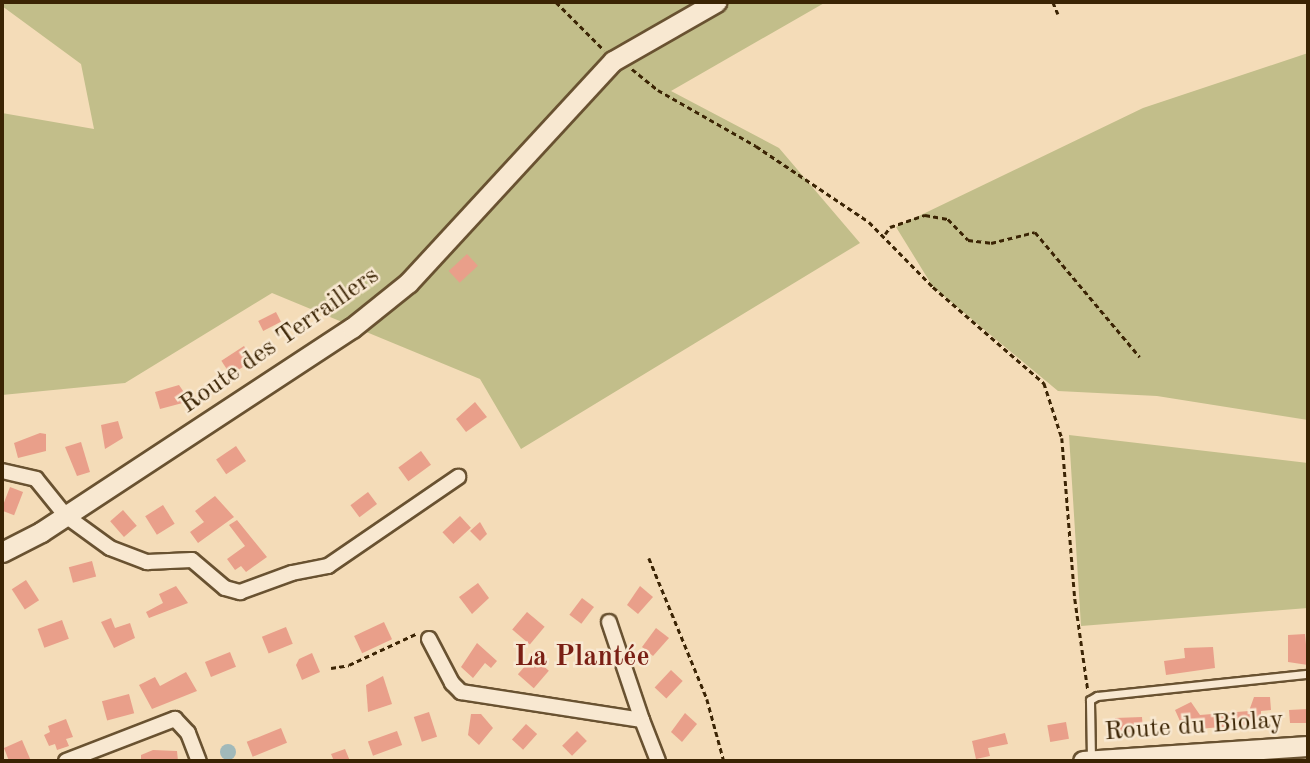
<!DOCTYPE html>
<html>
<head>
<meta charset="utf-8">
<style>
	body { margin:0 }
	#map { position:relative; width:1310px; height:763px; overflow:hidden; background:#f4dcb8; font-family:"Old Standard TT",serif }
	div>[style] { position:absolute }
	.green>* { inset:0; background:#c2be8a }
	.water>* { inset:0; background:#a1b9ba }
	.round { border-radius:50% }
	.building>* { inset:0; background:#e99f8a; transform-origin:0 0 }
	.path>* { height:2.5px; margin-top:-1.25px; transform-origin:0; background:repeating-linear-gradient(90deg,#3b2404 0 5px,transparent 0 8.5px) }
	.roads { filter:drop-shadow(2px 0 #695231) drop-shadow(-2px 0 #695231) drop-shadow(0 2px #695231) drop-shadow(0 -2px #695231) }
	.lane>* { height:7px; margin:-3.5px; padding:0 3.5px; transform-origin:3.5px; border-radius:3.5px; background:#f8e8d1 }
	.street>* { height:14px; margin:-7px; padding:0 7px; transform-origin:7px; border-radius:7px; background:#f8e8d1 }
	.secondary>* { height:19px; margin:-9.5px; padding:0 9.5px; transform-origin:9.5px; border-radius:9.5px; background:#f8e8d1 }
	span { translate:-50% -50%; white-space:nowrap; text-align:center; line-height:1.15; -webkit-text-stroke:5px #f8e8d1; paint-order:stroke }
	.street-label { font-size:26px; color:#3b2404 }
	.neighbourhood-label { font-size:28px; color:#7a1f14; font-weight:700 }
	.frame { position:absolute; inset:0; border:4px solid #3b2404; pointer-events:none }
</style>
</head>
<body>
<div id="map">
	<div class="green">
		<div style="clip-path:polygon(2px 2px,826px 2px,671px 91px,779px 148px,860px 243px,521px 449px,480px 379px,272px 293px,125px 383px,2px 395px,2px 113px,94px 129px,81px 64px,2px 6px)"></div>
		<div style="clip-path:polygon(1308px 53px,1308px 420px,1157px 396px,1058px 391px,933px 287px,896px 227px,1143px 108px)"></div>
		<div style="clip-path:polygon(1069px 435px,1308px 463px,1308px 608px,1081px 626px)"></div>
	</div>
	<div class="water">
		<div class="round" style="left:220px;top:744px;width:16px;height:16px"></div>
	</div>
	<div class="building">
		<div style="left:467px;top:254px;width:16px;height:25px;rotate:47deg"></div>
		<div style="left:276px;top:312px;width:11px;height:20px;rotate:63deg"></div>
		<div style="left:244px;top:346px;width:17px;height:27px;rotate:57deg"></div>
		<div style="clip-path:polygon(179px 385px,190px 401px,160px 409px,155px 392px)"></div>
		<div style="clip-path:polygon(475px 402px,487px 417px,466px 432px,456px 419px)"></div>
		<div style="clip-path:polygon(118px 421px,123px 438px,105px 449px,101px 425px)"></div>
		<div style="clip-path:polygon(40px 433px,46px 434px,46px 451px,18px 458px,14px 443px)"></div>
		<div style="clip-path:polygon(81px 442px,90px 472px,77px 476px,65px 447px)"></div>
		<div style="left:236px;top:446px;width:18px;height:24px;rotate:56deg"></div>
		<div style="left:421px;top:451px;width:17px;height:28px;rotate:54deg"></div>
		<div style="left:10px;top:487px;width:14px;height:25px;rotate:21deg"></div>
		<div style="left:368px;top:492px;width:15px;height:22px;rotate:53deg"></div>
		<div style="clip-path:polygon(215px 496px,234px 517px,198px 543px,190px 532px,204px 522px,195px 511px)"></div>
		<div style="left:163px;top:505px;width:22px;height:21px;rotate:58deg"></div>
		<div style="left:123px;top:510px;width:21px;height:17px;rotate:49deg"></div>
		<div style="left:460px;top:516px;width:16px;height:24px;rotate:47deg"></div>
		<div style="clip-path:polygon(237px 520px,267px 557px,246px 572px,241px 566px,235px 570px,227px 559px,245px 546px,229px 525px)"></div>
		<div style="clip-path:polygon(480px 522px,487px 534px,480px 541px,470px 531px)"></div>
		<div style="left:92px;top:561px;width:16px;height:24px;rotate:75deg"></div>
		<div style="left:26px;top:580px;width:24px;height:17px;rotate:57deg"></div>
		<div style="clip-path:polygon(478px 583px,489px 598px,472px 614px,459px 597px)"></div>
		<div style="clip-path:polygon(176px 586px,188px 603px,149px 618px,146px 612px,163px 603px,159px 594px)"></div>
		<div style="clip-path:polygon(640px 586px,653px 597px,638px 614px,627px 605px)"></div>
		<div style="left:582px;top:598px;width:15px;height:21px;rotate:37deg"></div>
		<div style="left:527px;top:612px;width:23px;height:23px;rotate:40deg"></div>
		<div style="clip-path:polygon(111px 618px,115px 628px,130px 623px,135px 638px,114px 648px,101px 622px)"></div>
		<div style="left:62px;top:620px;width:20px;height:26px;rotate:70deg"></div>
		<div style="left:384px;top:622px;width:19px;height:33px;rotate:65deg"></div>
		<div style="left:286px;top:627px;width:18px;height:26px;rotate:68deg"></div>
		<div style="clip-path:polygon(656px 628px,669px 638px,653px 656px,642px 647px)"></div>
		<div style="clip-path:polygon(1305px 634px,1308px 665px,1288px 662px,1288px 635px)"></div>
		<div style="clip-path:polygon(477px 643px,497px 661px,491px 668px,485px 663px,473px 678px,461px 667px)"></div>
		<div style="clip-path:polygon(1213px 647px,1215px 668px,1166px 675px,1164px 661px,1185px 658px,1184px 648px)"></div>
		<div style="left:230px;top:652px;width:16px;height:27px;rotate:68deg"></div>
		<div style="clip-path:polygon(312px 653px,320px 672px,302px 680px,296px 665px,299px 659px)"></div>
		<div style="left:533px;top:657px;width:21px;height:23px;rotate:41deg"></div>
		<div style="left:671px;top:670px;width:16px;height:24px;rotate:43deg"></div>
		<div style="clip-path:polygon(186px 672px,197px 691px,152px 709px,139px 685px,155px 677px,160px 686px)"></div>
		<div style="clip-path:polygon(383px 676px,392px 704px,368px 712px,366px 685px)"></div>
		<div style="left:129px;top:694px;width:20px;height:28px;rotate:75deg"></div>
		<div style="clip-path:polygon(1254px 697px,1270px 697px,1271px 710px,1261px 711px,1261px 724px,1184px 730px,1175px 710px,1191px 702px,1200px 715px,1249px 711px)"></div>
		<div style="clip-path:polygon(1308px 709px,1307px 723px,1290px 723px,1289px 710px)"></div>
		<div style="left:429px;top:712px;width:26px;height:16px;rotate:72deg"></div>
		<div style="clip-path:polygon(685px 713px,697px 724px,682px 742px,671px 732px)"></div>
		<div style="clip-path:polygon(471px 714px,481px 714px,493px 728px,479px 745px,468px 735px)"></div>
		<div style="clip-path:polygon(1142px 717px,1143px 730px,1116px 734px,1115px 718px)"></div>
		<div style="clip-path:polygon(66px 719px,73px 737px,66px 739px,69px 746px,57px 750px,55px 744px,49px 746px,44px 735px,50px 732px,48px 726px)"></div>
		<div style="left:1066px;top:722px;width:17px;height:19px;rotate:80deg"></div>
		<div style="left:526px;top:724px;width:15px;height:21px;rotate:42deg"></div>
		<div style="left:281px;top:728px;width:16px;height:37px;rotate:68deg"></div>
		<div style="left:397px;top:731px;width:15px;height:31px;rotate:70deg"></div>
		<div style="left:577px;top:731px;width:14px;height:21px;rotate:45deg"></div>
		<div style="clip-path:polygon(1005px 733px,1008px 744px,988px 748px,990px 756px,976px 759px,972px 741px)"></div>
		<div style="clip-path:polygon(22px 740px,31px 761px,9px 761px,4px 748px)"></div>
		<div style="clip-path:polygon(345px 749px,350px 761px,334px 761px,331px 754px)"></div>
		<div style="clip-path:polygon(153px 750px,177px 751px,178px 761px,141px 761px,141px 755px)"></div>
	</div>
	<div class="path">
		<div style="left:556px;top:2px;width:68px;rotate:45deg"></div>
		<div style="left:1053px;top:2px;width:13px;rotate:67deg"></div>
		<div style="left:632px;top:69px;width:33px;rotate:39deg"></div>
		<div style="left:658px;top:90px;width:113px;rotate:29.7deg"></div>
		<div style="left:756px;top:146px;width:136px;rotate:33.9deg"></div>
		<div style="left:869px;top:222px;width:91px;rotate:45.4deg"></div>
		<div style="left:933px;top:287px;width:147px;rotate:40.9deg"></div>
		<div style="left:1044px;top:383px;width:58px;rotate:71.9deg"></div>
		<div style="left:1062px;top:438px;width:162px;rotate:85.4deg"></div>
		<div style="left:1075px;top:599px;width:92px;rotate:81.9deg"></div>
		<div style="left:885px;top:234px;width:9px;rotate:-54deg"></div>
		<div style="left:890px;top:227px;width:37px;rotate:-19deg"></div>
		<div style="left:925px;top:215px;width:23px;rotate:10deg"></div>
		<div style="left:948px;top:219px;width:29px;rotate:46deg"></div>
		<div style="left:968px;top:240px;width:23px;rotate:7deg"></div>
		<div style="left:991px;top:243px;width:45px;rotate:-14deg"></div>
		<div style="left:1035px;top:232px;width:163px;rotate:50deg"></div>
		<div style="left:649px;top:558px;width:152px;rotate:67.6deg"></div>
		<div style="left:707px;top:699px;width:64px;rotate:74.7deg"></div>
		<div style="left:331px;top:668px;width:18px;rotate:-9deg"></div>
		<div style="left:349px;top:665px;width:76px;rotate:-24.9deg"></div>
	</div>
	<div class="roads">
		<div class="lane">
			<div style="left:1091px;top:759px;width:59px;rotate:-91deg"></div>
			<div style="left:1090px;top:700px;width:8px;rotate:-30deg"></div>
			<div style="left:1097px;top:696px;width:212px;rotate:-6deg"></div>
		</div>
		<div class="street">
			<div style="left:2px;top:471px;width:35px;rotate:13deg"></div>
			<div style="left:36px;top:479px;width:48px;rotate:51deg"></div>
			<div style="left:66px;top:516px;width:54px;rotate:36deg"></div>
			<div style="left:110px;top:548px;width:40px;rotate:21deg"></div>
			<div style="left:147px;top:562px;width:45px;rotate:-2.5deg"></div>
			<div style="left:192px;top:560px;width:43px;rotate:40.3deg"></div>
			<div style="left:225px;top:588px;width:16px;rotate:15deg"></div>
			<div style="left:240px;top:592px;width:55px;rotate:-20.1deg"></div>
			<div style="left:292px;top:573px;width:37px;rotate:-11deg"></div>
			<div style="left:328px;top:566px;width:158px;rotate:-34.4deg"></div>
			<div style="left:609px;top:622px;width:103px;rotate:71.4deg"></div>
			<div style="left:429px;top:639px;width:50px;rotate:62.4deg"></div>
			<div style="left:452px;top:683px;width:13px;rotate:45deg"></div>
			<div style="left:461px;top:692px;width:183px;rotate:8.8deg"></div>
			<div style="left:642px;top:720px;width:44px;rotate:68.7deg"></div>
			<div style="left:66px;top:761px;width:117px;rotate:-21.1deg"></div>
			<div style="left:175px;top:719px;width:19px;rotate:47deg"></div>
			<div style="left:188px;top:733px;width:30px;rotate:69deg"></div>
		</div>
		<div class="secondary">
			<div style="left:2px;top:552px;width:44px;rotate:-27.1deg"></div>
			<div style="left:41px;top:532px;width:372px;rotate:-33.3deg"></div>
			<div style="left:352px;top:328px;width:72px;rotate:-38.8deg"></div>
			<div style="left:408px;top:283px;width:302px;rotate:-47.3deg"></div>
			<div style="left:613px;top:61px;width:119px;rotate:-29.8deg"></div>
			<div style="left:1083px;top:761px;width:225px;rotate:-3.8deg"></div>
		</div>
	</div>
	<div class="street-label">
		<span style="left:280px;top:341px;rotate:-35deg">Route des Terraillers</span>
		<span style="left:1194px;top:727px;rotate:-4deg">Route du Biolay</span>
	</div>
	<div class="neighbourhood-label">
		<span style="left:582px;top:658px">La Plantée</span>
	</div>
	<div class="frame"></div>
</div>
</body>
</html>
